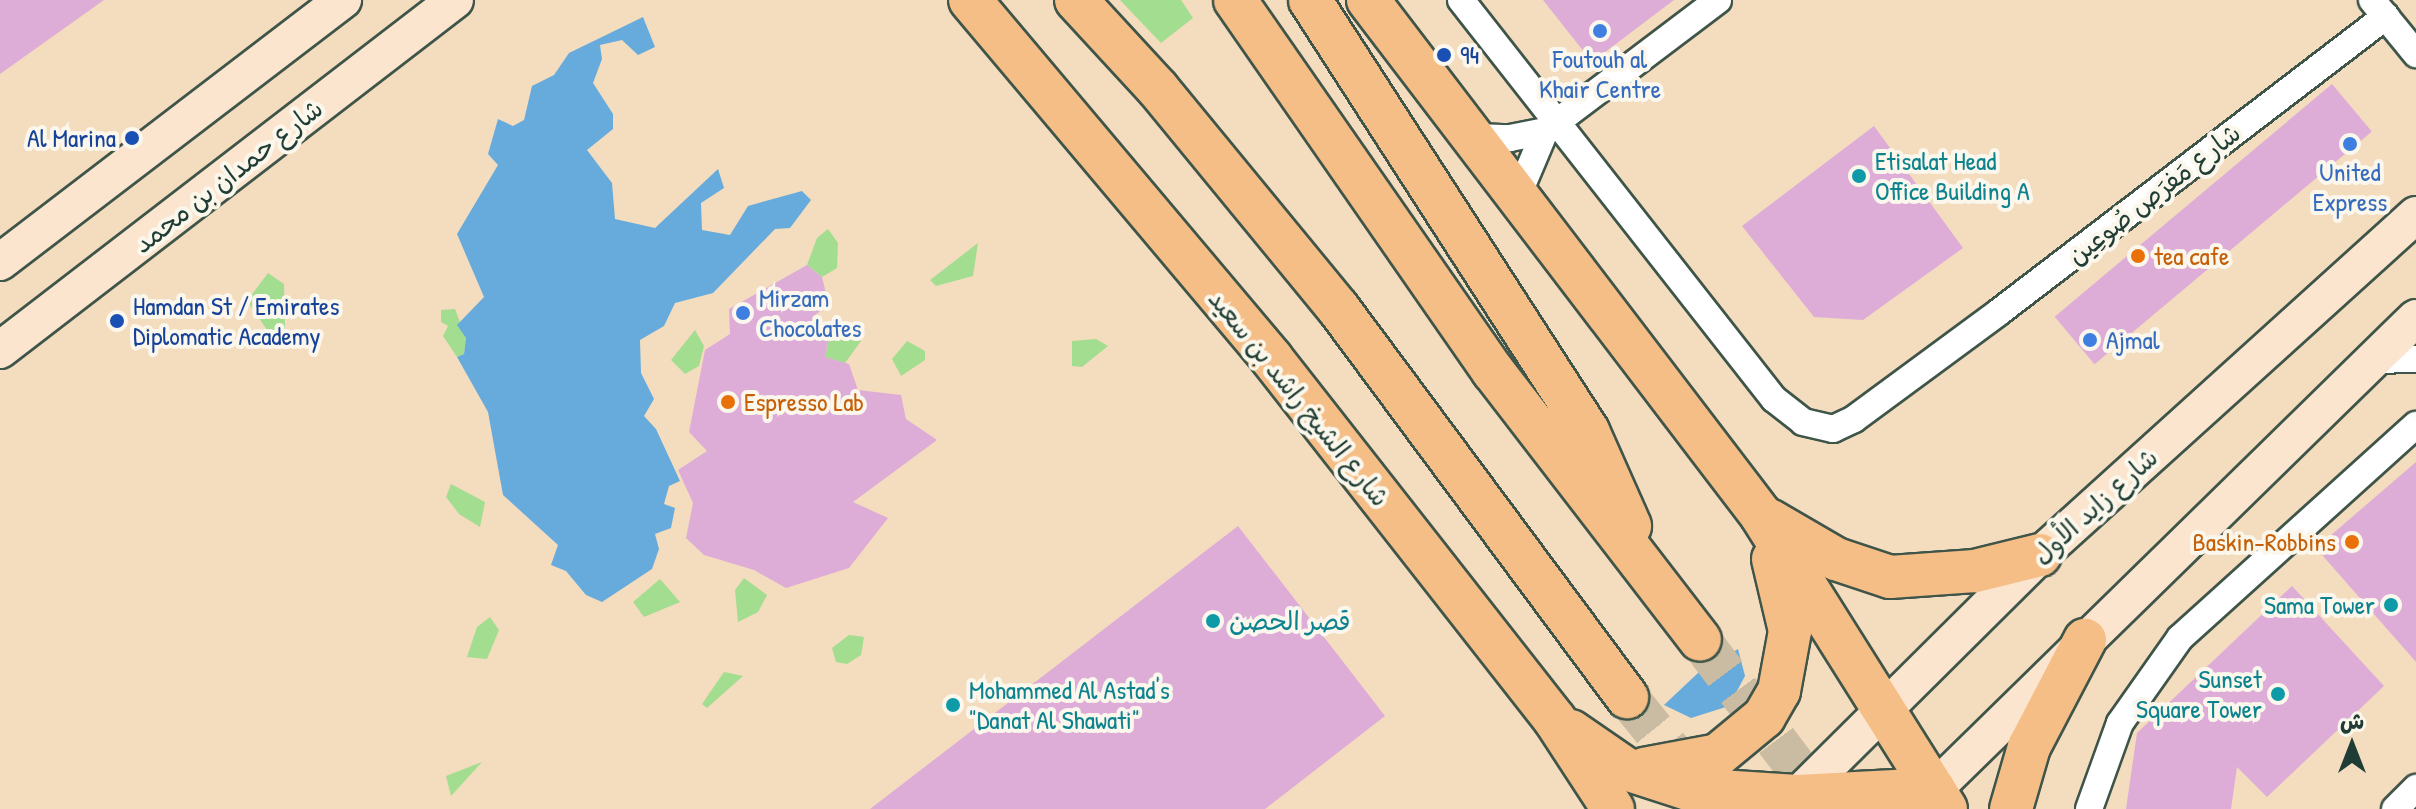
<!DOCTYPE html>
<html>
<head>
<meta charset="utf-8">
<style>
	body { margin:0 }
	#map { position:relative; width:2416px; height:809px; overflow:hidden; background:#f4dcbe; font-family:"Patrick Hand","Playpen Sans Arabic",sans-serif }
	div>[style] { position:absolute }
	.green>* { inset:0; background:#a2dd90 }
	.water>* { inset:0; background:#67abdc }
	.building>* { inset:0; background:#ddadd8; transform-origin:0 0 }
	.primary-tunnel>* { height:42px; margin-top:-21px; transform-origin:0; background:repeating-linear-gradient(90deg,#c9bca2 0 42px,transparent 0 63px) }
	.roads { filter:drop-shadow(2px 0 #3f5549) drop-shadow(-2px 0 #3f5549) drop-shadow(0 2px #3f5549) drop-shadow(0 -2px #3f5549) }
	.minor>* { height:26px; margin:-13px; padding:0 13px; transform-origin:13px; border-radius:13px; background:#fff }
	.secondary>* { height:36px; margin:-18px; padding:0 18px; transform-origin:18px; border-radius:18px; background:#fbe5cf }
	.primary>* { height:42px; margin:-21px; padding:0 21px; transform-origin:21px; border-radius:21px; background:#f6be87 }
	.dots>* { width:22px; height:22px; translate:-50% -50%; box-sizing:border-box; border:4px solid #fbf7ec; border-radius:50% }
	span { translate:-50% -50%; white-space:nowrap; text-align:center; line-height:1.15; -webkit-text-stroke:8px #fbf7ec; paint-order:stroke }
	.transit-label { font-size:26px; color:#164399 }
	.left { translate:0 -50%; text-align:left }
	.right { translate:-100% -50%; text-align:right }
	.shop-label { font-size:26px; color:#366cbe }
	.culture-label { font-size:26px; color:#0d838f }
	.street-label { font-size:26px; color:#1f3d34 }
	.food-label { font-size:26px; color:#c56008 }
	.north { position:absolute; left:2312px; top:705px; width:80px; height:80px; -webkit-text-stroke:6px #fbf7ec; paint-order:stroke; rotate:0deg; font-size:22px; font-weight:700; line-height:32px; text-align:center; color:#1f3d34 }
	.north::after { content:''; display:block; margin:auto; width:28px; height:36px; background:#1f3d34; clip-path:polygon(50% 0,100% 100%,50% 72%,0 100%) }
</style>
</head>
<body>
<div id="map">
	<div class="green">
		<div style="clip-path:polygon(1120px 0,1181px 0,1193px 18px,1161px 43px)"></div>
		<div style="clip-path:polygon(828px 229px,838px 243px,837px 268px,822px 277px,807px 265px,817px 238px)"></div>
		<div style="clip-path:polygon(978px 243px,973px 276px,936px 286px,930px 280px)"></div>
		<div style="clip-path:polygon(268px 273px,284px 284px,285px 331px,274px 340px,247px 301px)"></div>
		<div style="clip-path:polygon(455px 309px,466px 338px,464px 354px,457px 357px,443px 336px,448px 326px,441px 322px,441px 310px)"></div>
		<div style="clip-path:polygon(849px 323px,861px 341px,845px 363px,825px 357px,829px 339px)"></div>
		<div style="clip-path:polygon(695px 330px,704px 346px,699px 366px,685px 374px,671px 360px)"></div>
		<div style="clip-path:polygon(1096px 339px,1108px 346px,1082px 367px,1072px 366px,1072px 341px)"></div>
		<div style="clip-path:polygon(907px 341px,925px 351px,925px 360px,901px 376px,892px 359px)"></div>
		<div style="clip-path:polygon(451px 484px,485px 502px,480px 527px,459px 514px,446px 497px)"></div>
		<div style="clip-path:polygon(744px 578px,767px 595px,758px 612px,738px 622px,735px 590px)"></div>
		<div style="clip-path:polygon(660px 579px,680px 602px,644px 617px,633px 602px)"></div>
		<div style="clip-path:polygon(490px 617px,499px 630px,487px 659px,467px 657px,477px 627px)"></div>
		<div style="clip-path:polygon(849px 635px,864px 637px,861px 655px,847px 664px,836px 662px,832px 648px)"></div>
		<div style="clip-path:polygon(724px 672px,743px 676px,707px 708px,702px 704px)"></div>
		<div style="clip-path:polygon(482px 762px,451px 796px,446px 776px)"></div>
	</div>
	<div class="water">
		<div style="clip-path:polygon(643px 17px,655px 47px,638px 55px,622px 40px,600px 45px,602px 59px,593px 83px,613px 114px,613px 129px,587px 150px,612px 183px,615px 219px,655px 228px,718px 169px,724px 188px,701px 203px,702px 230px,730px 235px,748px 206px,802px 191px,811px 200px,790px 228px,775px 229px,713px 293px,675px 303px,664px 326px,640px 340px,641px 373px,654px 399px,644px 416px,656px 429px,680px 481px,669px 486px,664px 504px,675px 508px,671px 528px,655px 534px,659px 549px,652px 569px,602px 602px,586px 595px,566px 571px,551px 565px,558px 545px,503px 495px,488px 412px,457px 357px,464px 354px,466px 338px,457px 325px,484px 297px,457px 234px,498px 165px,488px 154px,498px 119px,513px 126px,524px 120px,532px 86px,554px 75px,569px 53px)"></div>
		<div style="clip-path:polygon(1738px 649px,1745px 676px,1729px 706px,1691px 718px,1664px 705px,1698px 673px)"></div>
	</div>
	<div class="building">
		<div style="clip-path:polygon(0 0,104px 0,0 74px)"></div>
		<div style="clip-path:polygon(1543px 0,1674px 0,1592px 62px)"></div>
		<div style="left:2332px;top:84px;width:62px;height:362px;rotate:50deg"></div>
		<div style="clip-path:polygon(1874px 126px,1963px 248px,1863px 320px,1814px 317px,1742px 226px)"></div>
		<div style="clip-path:polygon(807px 265px,822px 277px,829px 305px,812px 317px,829px 339px,825px 357px,849px 364px,858px 390px,901px 395px,906px 419px,937px 440px,853px 502px,888px 518px,849px 568px,786px 588px,754px 570px,704px 555px,686px 538px,693px 503px,678px 470px,707px 451px,689px 432px,705px 350px,730px 334px,729px 309px)"></div>
		<div style="clip-path:polygon(2416px 462px,2416px 662px,2316px 548px)"></div>
		<div style="clip-path:polygon(1238px 526px,1385px 716px,1265px 809px,870px 809px)"></div>
		<div style="clip-path:polygon(2292px 586px,2384px 686px,2267px 797px,2237px 767px,2231px 809px,2126px 809px,2137px 733px)"></div>
	</div>
	<div class="primary-tunnel">
		<div style="left:1700px;top:640px;width:212px;rotate:52.9deg"></div>
		<div style="left:1627px;top:697px;width:116px;rotate:51deg"></div>
	</div>
	<div class="roads">
		<div class="minor">
			<div style="left:1461px;top:0;width:507px;rotate:51.89deg"></div>
			<div style="left:1774px;top:399px;width:37px;rotate:38deg"></div>
			<div style="left:1803px;top:422px;width:31px;rotate:13deg"></div>
			<div style="left:1833px;top:429px;width:23px;rotate:-25deg"></div>
			<div style="left:1854px;top:419px;width:180px;rotate:-36.4deg"></div>
			<div style="left:1999px;top:312px;width:487px;rotate:-37.4deg"></div>
			<div style="left:2372px;top:0;width:70px;rotate:50.8deg"></div>
			<div style="left:1474px;top:137px;width:36px;rotate:2deg"></div>
			<div style="left:1510px;top:138px;width:36px;rotate:-11deg"></div>
			<div style="left:1545px;top:131px;width:217px;rotate:-37.1deg"></div>
			<div style="left:1518px;top:195px;width:69px;rotate:-67.1deg"></div>
			<div style="left:2374px;top:360px;width:42px;rotate:-1.4deg"></div>
			<div style="left:2089px;top:809px;width:91px;rotate:-70.2deg"></div>
			<div style="left:2120px;top:723px;width:104px;rotate:-54.8deg"></div>
			<div style="left:2180px;top:638px;width:318px;rotate:-42.1deg"></div>
			<div style="left:2395px;top:809px;width:30px;rotate:-45deg"></div>
		</div>
		<div class="secondary">
			<div style="left:0;top:262px;width:432px;rotate:-37.4deg"></div>
			<div style="left:0;top:350px;width:574px;rotate:-37.57deg"></div>
			<div style="left:1785px;top:808px;width:359px;rotate:-44.8deg"></div>
			<div style="left:2040px;top:555px;width:507px;rotate:-42.12deg"></div>
			<div style="left:1914px;top:809px;width:702px;rotate:-44.37deg"></div>
		</div>
		<div class="primary">
			<div style="left:970px;top:0;width:469px;rotate:49.9deg"></div>
			<div style="left:1272px;top:359px;width:459px;rotate:51.9deg"></div>
			<div style="left:1555px;top:720px;width:106px;rotate:56.9deg"></div>
			<div style="left:1076px;top:0;width:121px;rotate:47.3deg"></div>
			<div style="left:1158px;top:89px;width:283px;rotate:50.6deg"></div>
			<div style="left:1338px;top:308px;width:485px;rotate:53.4deg"></div>
			<div style="left:1235px;top:0;width:452px;rotate:55.2deg"></div>
			<div style="left:1493px;top:371px;width:339px;rotate:52.4deg"></div>
			<div style="left:1310px;top:0;width:513px;rotate:57.18deg"></div>
			<div style="left:1588px;top:431px;width:104px;rotate:66.1deg"></div>
			<div style="left:1368px;top:0;width:648px;rotate:52.65deg"></div>
			<div style="left:1761px;top:515px;width:347px;rotate:57.8deg"></div>
			<div style="left:1769px;top:520px;width:78px;rotate:30.2deg"></div>
			<div style="left:1836px;top:559px;width:57px;rotate:18.4deg"></div>
			<div style="left:1890px;top:577px;width:85px;rotate:-4deg"></div>
			<div style="left:1975px;top:571px;width:67px;rotate:-13.8deg"></div>
			<div style="left:1571px;top:731px;width:67px;rotate:34.6deg"></div>
			<div style="left:1626px;top:769px;width:65px;rotate:17.9deg"></div>
			<div style="left:1688px;top:789px;width:109px;rotate:3.7deg"></div>
			<div style="left:1797px;top:796px;width:137px;rotate:-2.9deg"></div>
			<div style="left:1644px;top:769px;width:75px;rotate:-10.7deg"></div>
			<div style="left:1718px;top:755px;width:60px;rotate:-39.6deg"></div>
			<div style="left:1764px;top:717px;width:30px;rotate:-60deg"></div>
			<div style="left:1779px;top:691px;width:61px;rotate:-79.6deg"></div>
			<div style="left:1790px;top:631px;width:74px;rotate:-103.3deg"></div>
			<div style="left:2011px;top:809px;width:65px;rotate:-73.8deg"></div>
			<div style="left:2029px;top:747px;width:121px;rotate:-62.4deg"></div>
		</div>
	</div>
	<div class="dots">
		<div style="left:1600px;top:31px;background:#3f7fe0"></div>
		<div style="left:1444px;top:55px;background:#1a4fb4"></div>
		<div style="left:132px;top:138px;background:#1a4fb4"></div>
		<div style="left:2350px;top:144px;background:#3f7fe0"></div>
		<div style="left:1859px;top:176px;background:#0f9aa8"></div>
		<div style="left:2138px;top:256px;background:#e8710a"></div>
		<div style="left:743px;top:313px;background:#3f7fe0"></div>
		<div style="left:117px;top:321px;background:#1a4fb4"></div>
		<div style="left:2090px;top:340px;background:#3f7fe0"></div>
		<div style="left:728px;top:402px;background:#e8710a"></div>
		<div style="left:2352px;top:542px;background:#e8710a"></div>
		<div style="left:2391px;top:605px;background:#0f9aa8"></div>
		<div style="left:1213px;top:621px;background:#0f9aa8"></div>
		<div style="left:2278px;top:694px;background:#0f9aa8"></div>
		<div style="left:953px;top:705px;background:#0f9aa8"></div>
	</div>
	<div class="transit-label">
		<span class="left" style="left:1460px;top:55px">94</span>
		<span class="right" style="left:116px;top:138px">Al Marina</span>
		<span class="left" style="left:133px;top:321px">Hamdan St / Emirates<br>Diplomatic Academy</span>
	</div>
	<div class="shop-label">
		<span style="left:1600px;top:74px">Foutouh al<br>Khair Centre</span>
		<span style="left:2350px;top:187px">United<br>Express</span>
		<span class="left" style="left:759px;top:313px">Mirzam<br>Chocolates</span>
		<span class="left" style="left:2106px;top:340px">Ajmal</span>
	</div>
	<div class="culture-label">
		<span class="left" style="left:1875px;top:176px">Etisalat Head<br>Office Building A</span>
		<span class="right" style="left:2375px;top:605px">Sama Tower</span>
		<span class="left" style="left:1229px;top:621px">قصر الحصن</span>
		<span class="right" style="left:2262px;top:694px">Sunset<br>Square Tower</span>
		<span class="left" style="left:969px;top:705px">Mohammed Al Astad's<br>"Danat Al Shawati"</span>
	</div>
	<div class="street-label">
		<span style="left:228px;top:176px;rotate:-38deg">شارع حمدان بن محمد</span>
		<span style="left:2154px;top:194px;rotate:-38deg">شارع مَفرَص صُوعِين</span>
		<span style="left:1299px;top:398px;rotate:51deg">شارع الشيخ راشد بن سعيد</span>
		<span style="left:2095px;top:506px;rotate:-42deg">شارع زايد الأول</span>
	</div>
	<div class="food-label">
		<span class="left" style="left:2154px;top:256px">tea cafe</span>
		<span class="left" style="left:744px;top:402px">Espresso Lab</span>
		<span class="right" style="left:2336px;top:542px">Baskin-Robbins</span>
	</div>
	<div class="north">ش</div>
</div>
</body>
</html>
